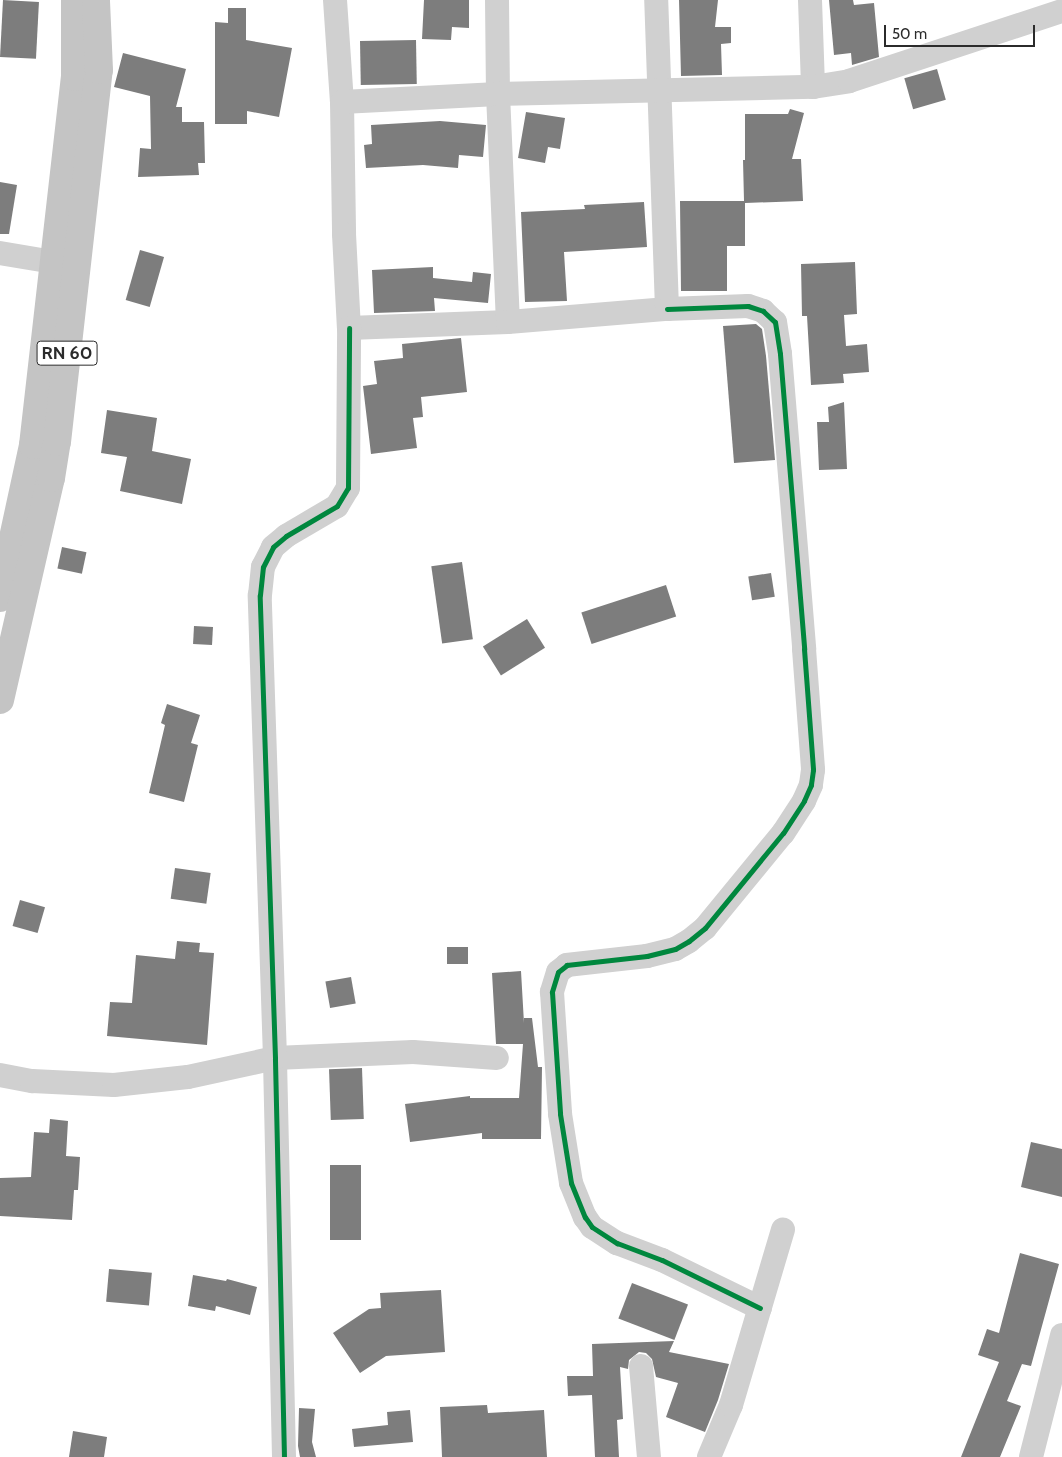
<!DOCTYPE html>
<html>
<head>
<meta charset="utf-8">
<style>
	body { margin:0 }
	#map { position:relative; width:1062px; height:1457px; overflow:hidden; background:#fff; font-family:Cabin,sans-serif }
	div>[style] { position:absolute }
	.building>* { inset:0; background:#7d7d7d; transform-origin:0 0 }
	.street>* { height:24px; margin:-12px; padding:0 12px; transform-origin:12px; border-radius:12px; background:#d0d0d0 }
	.primary>* { height:28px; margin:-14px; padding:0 14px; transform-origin:14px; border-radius:14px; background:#c4c4c4 }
	.cycleway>* { height:5px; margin:-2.5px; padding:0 2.5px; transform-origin:2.5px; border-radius:2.5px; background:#00873e }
	span { translate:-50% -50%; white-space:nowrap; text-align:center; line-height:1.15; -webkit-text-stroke:5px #fff; paint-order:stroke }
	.shield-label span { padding:1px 4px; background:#fff; border:1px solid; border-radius:4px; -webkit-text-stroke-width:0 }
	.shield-label { font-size:18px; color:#2b2b2b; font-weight:700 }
	.scale { position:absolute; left:884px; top:25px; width:151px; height:22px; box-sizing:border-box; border:2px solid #2b2b2b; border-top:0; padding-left:6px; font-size:15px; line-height:18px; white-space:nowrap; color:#2b2b2b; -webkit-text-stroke:4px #fff; paint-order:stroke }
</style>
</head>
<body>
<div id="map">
	<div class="building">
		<div style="left:3px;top:0;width:36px;height:57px;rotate:3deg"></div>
		<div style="clip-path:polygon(424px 0,469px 0,469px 28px,452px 27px,451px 40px,422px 39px)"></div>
		<div style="clip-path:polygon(679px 0,718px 0,715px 27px,731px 27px,731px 43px,721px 44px,722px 75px,681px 76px)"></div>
		<div style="clip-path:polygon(829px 0,853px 0,854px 5px,874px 3px,879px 57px,852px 65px,851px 53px,834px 55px)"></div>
		<div style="clip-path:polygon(228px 8px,246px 8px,246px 40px,292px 48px,279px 117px,247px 111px,247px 124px,215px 124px,215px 22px,228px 23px)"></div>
		<div style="left:416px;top:40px;width:44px;height:56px;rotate:89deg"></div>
		<div style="clip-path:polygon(123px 53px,186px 69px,176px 107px,182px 107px,182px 122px,204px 122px,205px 163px,198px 163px,199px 175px,138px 177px,140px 148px,151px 149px,150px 96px,114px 87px)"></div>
		<div style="left:937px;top:69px;width:32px;height:34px;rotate:74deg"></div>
		<div style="clip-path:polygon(790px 109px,804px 113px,792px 159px,801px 159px,803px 201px,745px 203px,745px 246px,727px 246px,727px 291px,681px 291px,680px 201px,744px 201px,743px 160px,745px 160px,745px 114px,788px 114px)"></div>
		<div style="clip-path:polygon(526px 112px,565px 118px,560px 149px,548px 147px,545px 163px,518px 158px)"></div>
		<div style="clip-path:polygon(440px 121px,486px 125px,483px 157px,459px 155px,458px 168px,423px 165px,366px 168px,364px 145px,372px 144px,371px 125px)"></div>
		<div style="clip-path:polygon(0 182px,17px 185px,9px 234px,0 234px)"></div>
		<div style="clip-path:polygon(644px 202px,647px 247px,564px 252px,567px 301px,525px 302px,521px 212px,585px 209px,584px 205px)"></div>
		<div style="left:140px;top:250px;width:25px;height:52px;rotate:16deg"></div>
		<div style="clip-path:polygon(855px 262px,857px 314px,844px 315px,846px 346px,867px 344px,869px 372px,843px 374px,844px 383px,811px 385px,807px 316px,802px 316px,801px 264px)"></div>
		<div style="clip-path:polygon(433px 267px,433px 278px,472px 282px,473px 272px,491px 274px,488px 303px,434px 298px,435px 311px,374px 313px,372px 270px)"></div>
		<div style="clip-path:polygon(756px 324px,762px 329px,766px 356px,775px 460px,734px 463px,723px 326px)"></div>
		<div style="clip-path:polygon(461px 338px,467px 392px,421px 397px,423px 417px,413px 418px,417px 448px,371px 454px,363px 386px,377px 384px,374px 361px,403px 358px,402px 344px)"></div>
		<div style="clip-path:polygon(844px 402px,847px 469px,819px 470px,817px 422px,829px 422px,828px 407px)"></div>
		<div style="clip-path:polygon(107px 410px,157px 418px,152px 451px,191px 459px,182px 504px,120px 491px,127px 457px,101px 453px)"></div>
		<div style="left:62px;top:547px;width:25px;height:22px;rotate:12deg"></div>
		<div style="left:462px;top:562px;width:78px;height:31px;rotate:82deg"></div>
		<div style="left:771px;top:573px;width:24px;height:23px;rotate:81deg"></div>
		<div style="left:666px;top:585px;width:33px;height:89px;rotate:72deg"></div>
		<div style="left:527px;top:619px;width:34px;height:52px;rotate:58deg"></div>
		<div style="left:194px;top:626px;width:19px;height:18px;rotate:3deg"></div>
		<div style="clip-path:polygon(167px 704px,200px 715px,191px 743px,198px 745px,184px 802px,149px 793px,165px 725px,161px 723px)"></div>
		<div style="left:175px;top:868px;width:36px;height:31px;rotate:8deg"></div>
		<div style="left:20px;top:900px;width:26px;height:27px;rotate:16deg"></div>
		<div style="clip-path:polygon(177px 941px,200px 943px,199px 952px,214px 953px,207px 1045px,107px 1036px,110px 1002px,132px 1003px,136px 955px,175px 959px)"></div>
		<div style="left:447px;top:947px;width:21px;height:17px"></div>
		<div style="clip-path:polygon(521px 971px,524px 1023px,524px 1018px,532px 1018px,538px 1067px,542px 1067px,541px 1139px,482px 1139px,482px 1133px,410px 1142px,405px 1104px,470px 1096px,470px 1098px,519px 1098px,523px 1044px,496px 1044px,492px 973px)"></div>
		<div style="left:351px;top:977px;width:27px;height:26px;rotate:80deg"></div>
		<div style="left:362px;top:1068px;width:51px;height:33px;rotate:88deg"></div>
		<div style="clip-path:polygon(50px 1119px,68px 1121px,66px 1156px,80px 1157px,78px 1190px,74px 1190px,72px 1220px,0 1216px,0 1178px,31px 1177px,34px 1132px,49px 1133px)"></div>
		<div style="clip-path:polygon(1031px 1142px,1062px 1149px,1062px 1197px,1021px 1187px)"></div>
		<div style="left:330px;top:1165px;width:31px;height:75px"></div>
		<div style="clip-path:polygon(1020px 1253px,1059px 1264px,1031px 1366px,1022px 1364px,1007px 1401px,1021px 1406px,1000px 1457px,961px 1457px,999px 1362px,978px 1355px,987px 1329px,999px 1333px)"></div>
		<div style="left:109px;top:1269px;width:43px;height:33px;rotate:5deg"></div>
		<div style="clip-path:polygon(193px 1275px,226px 1281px,227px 1279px,257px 1287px,250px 1315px,216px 1306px,215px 1311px,188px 1306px)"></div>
		<div style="left:632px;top:1283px;width:60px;height:38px;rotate:21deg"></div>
		<div style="clip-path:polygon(441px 1290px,445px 1352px,386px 1356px,360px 1373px,333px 1333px,369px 1309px,381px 1308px,380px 1293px)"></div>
		<div style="clip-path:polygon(674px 1341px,669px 1352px,729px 1364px,718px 1400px,705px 1432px,666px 1417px,678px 1383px,656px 1377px,652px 1359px,646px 1353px,639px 1352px,629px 1360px,628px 1369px,620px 1367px,623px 1419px,617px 1420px,619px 1457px,595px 1457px,592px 1395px,568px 1396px,567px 1376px,593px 1376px,592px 1344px)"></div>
		<div style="clip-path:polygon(487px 1405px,488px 1413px,544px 1410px,547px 1457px,442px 1457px,440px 1407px)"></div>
		<div style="clip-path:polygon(299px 1408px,315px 1409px,312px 1442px,316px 1457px,300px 1457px,298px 1446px)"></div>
		<div style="clip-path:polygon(410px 1410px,413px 1442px,354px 1447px,352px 1429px,388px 1425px,387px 1412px)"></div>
		<div style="clip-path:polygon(73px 1431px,107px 1437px,104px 1457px,69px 1457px)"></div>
	</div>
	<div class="street">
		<div style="left:335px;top:0;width:102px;rotate:86.1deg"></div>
		<div style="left:342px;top:102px;width:132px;rotate:89.1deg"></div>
		<div style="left:344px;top:234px;width:94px;rotate:87deg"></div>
		<div style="left:349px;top:328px;width:159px;rotate:-2.2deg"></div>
		<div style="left:497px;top:0;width:94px;rotate:89.4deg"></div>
		<div style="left:498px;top:94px;width:228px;rotate:87.5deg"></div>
		<div style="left:508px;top:322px;width:160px;rotate:-4.7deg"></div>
		<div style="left:667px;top:309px;width:309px;rotate:-92deg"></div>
		<div style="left:810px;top:0;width:87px;rotate:88deg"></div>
		<div style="left:342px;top:102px;width:156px;rotate:-2.9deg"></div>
		<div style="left:498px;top:94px;width:315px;rotate:-1.3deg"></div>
		<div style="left:813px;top:87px;width:36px;rotate:-9deg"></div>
		<div style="left:849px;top:81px;width:224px;rotate:-18.2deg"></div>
		<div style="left:0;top:253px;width:54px;rotate:9.6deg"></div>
		<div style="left:667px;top:309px;width:81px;rotate:-2.1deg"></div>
		<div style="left:748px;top:306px;width:16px;rotate:18deg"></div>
		<div style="left:763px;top:311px;width:16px;rotate:43deg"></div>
		<div style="left:775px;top:322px;width:32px;rotate:81deg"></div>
		<div style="left:780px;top:354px;width:296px;rotate:85.3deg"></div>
		<div style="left:804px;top:649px;width:121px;rotate:85.7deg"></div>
		<div style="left:813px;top:770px;width:15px;rotate:98deg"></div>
		<div style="left:811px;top:785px;width:17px;rotate:114deg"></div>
		<div style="left:804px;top:801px;width:38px;rotate:123deg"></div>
		<div style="left:783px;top:833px;width:123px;rotate:129.4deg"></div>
		<div style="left:705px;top:928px;width:21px;rotate:141deg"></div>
		<div style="left:689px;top:941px;width:16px;rotate:150deg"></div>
		<div style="left:675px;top:949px;width:29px;rotate:166deg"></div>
		<div style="left:647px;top:956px;width:81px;rotate:173.6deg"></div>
		<div style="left:567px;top:965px;width:11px;rotate:142deg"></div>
		<div style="left:558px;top:972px;width:21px;rotate:107deg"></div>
		<div style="left:552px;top:992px;width:122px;rotate:86.2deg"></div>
		<div style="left:560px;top:1114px;width:70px;rotate:80.9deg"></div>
		<div style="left:571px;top:1183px;width:37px;rotate:68deg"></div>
		<div style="left:585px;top:1217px;width:12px;rotate:55deg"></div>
		<div style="left:592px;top:1227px;width:30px;rotate:33deg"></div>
		<div style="left:617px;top:1243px;width:48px;rotate:20.7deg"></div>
		<div style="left:662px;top:1260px;width:109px;rotate:26.1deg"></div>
		<div style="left:0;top:1075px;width:33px;rotate:11deg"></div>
		<div style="left:32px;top:1081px;width:82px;rotate:2.8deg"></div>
		<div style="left:114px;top:1085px;width:74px;rotate:-6.2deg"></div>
		<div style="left:188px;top:1077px;width:89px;rotate:-12.3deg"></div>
		<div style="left:275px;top:1058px;width:138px;rotate:-2.5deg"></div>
		<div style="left:413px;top:1052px;width:84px;rotate:4.1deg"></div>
		<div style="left:641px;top:1366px;width:91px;rotate:85deg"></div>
		<div style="left:284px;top:1457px;width:399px;rotate:-91.3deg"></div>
		<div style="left:275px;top:1058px;width:463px;rotate:-91.9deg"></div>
		<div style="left:260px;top:595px;width:28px;rotate:-84deg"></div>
		<div style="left:263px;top:567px;width:22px;rotate:-63deg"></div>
		<div style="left:273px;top:547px;width:17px;rotate:-40deg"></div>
		<div style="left:286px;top:536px;width:59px;rotate:-30.5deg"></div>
		<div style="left:337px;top:506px;width:21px;rotate:-59deg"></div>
		<div style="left:348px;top:488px;width:160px;rotate:-89.6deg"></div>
		<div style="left:709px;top:1457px;width:56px;rotate:-67.1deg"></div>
		<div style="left:731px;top:1405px;width:183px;rotate:-73.5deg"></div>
		<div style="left:1031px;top:1457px;width:126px;rotate:-75.7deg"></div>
	</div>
	<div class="primary">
		<div style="left:0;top:598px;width:157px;rotate:-77.8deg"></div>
		<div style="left:33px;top:445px;width:370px;rotate:-83.5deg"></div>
		<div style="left:75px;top:77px;width:77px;rotate:-90deg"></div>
		<div style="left:0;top:700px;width:228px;rotate:-77.1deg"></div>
		<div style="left:51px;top:478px;width:36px;rotate:-81deg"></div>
		<div style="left:57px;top:442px;width:374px;rotate:-83.6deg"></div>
		<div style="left:99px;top:70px;width:70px;rotate:-92.5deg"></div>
	</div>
	<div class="cycleway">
		<div style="left:667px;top:309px;width:81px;rotate:-2.1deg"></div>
		<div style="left:748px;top:306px;width:16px;rotate:18deg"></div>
		<div style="left:763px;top:311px;width:16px;rotate:43deg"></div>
		<div style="left:775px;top:322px;width:32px;rotate:81deg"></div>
		<div style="left:780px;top:354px;width:296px;rotate:85.3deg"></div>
		<div style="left:804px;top:649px;width:121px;rotate:85.7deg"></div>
		<div style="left:813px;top:770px;width:15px;rotate:98deg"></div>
		<div style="left:811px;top:785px;width:17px;rotate:114deg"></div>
		<div style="left:804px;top:801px;width:38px;rotate:123deg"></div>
		<div style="left:783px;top:833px;width:123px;rotate:129.4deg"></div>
		<div style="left:705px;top:928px;width:21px;rotate:141deg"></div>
		<div style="left:689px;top:941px;width:16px;rotate:150deg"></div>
		<div style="left:675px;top:949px;width:29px;rotate:166deg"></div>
		<div style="left:647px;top:956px;width:81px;rotate:173.6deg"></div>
		<div style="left:567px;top:965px;width:11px;rotate:142deg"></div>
		<div style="left:558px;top:972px;width:21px;rotate:107deg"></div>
		<div style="left:552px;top:992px;width:122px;rotate:86.2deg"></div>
		<div style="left:560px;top:1114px;width:70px;rotate:80.9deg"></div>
		<div style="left:571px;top:1183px;width:37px;rotate:68deg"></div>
		<div style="left:585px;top:1217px;width:12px;rotate:55deg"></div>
		<div style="left:592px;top:1227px;width:30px;rotate:33deg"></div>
		<div style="left:617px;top:1243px;width:48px;rotate:20.7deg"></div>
		<div style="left:662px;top:1260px;width:109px;rotate:26.1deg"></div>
		<div style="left:284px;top:1457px;width:399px;rotate:-91.3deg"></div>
		<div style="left:275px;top:1058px;width:463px;rotate:-91.9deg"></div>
		<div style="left:260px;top:595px;width:28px;rotate:-84deg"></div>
		<div style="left:263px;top:567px;width:22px;rotate:-63deg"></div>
		<div style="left:273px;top:547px;width:17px;rotate:-40deg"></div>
		<div style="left:286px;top:536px;width:59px;rotate:-30.5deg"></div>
		<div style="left:337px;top:506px;width:21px;rotate:-59deg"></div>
		<div style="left:348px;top:488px;width:160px;rotate:-89.6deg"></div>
	</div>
	<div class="shield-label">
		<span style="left:67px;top:353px">RN 60</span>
	</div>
	<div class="scale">50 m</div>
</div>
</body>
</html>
